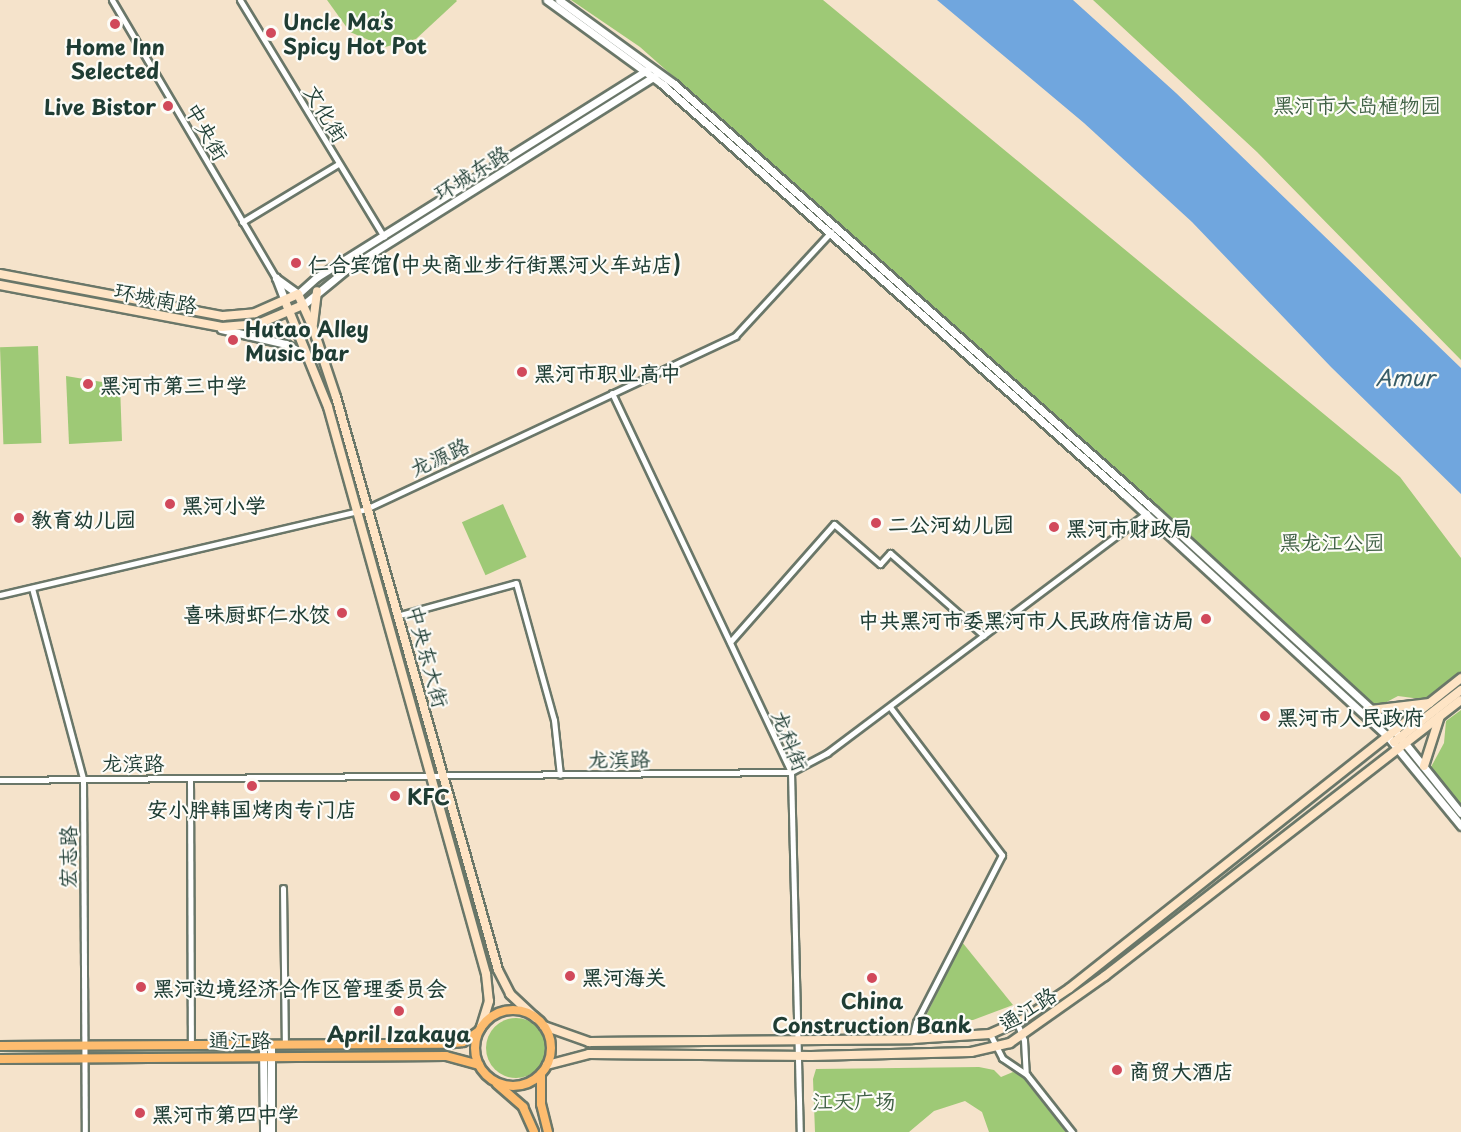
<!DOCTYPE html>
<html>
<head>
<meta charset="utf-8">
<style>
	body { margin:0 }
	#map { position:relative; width:1461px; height:1132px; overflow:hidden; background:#f5e3cb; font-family:"Playpen Sans","LXGW WenKai TC",sans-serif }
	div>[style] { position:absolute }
	.green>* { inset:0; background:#9ec976; transform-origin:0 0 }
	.round { border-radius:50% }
	.water>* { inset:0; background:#70a6de }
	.roads { filter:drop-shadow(2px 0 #6a7769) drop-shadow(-2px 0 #6a7769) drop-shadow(0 2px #6a7769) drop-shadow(0 -2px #6a7769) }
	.minor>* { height:5px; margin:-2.5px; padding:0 2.5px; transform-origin:2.5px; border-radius:2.5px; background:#fff }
	.tertiary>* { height:7px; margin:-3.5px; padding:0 3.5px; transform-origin:3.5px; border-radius:3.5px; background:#fff }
	.secondary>* { height:8px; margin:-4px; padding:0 4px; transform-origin:4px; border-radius:4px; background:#fee4c5 }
	.primary>* { height:8px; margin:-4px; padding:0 4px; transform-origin:4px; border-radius:4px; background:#fdbc6f }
	.primary>.ring { margin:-4px; padding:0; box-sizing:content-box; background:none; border:8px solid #fdbc6f; border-radius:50% }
	.dots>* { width:16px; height:16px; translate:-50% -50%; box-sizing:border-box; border:3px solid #fdfcf7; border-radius:50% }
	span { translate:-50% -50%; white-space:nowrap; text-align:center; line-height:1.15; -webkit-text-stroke:4.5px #fdfcf7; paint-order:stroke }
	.poi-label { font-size:21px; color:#1f3d34; font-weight:700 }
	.left { translate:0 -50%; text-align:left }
	.right { translate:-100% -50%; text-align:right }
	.park-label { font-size:21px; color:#3f6044 }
	.street-label { font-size:21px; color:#1f3d34 }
	.water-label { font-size:22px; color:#375c67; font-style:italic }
</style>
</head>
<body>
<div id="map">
	<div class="green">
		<div style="clip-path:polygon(327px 0,456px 0,457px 1px,416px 39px,385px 47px,350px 32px)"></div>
		<div style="clip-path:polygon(571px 0,823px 0,1400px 477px,1461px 558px,1461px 674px,1428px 700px,1398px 696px,1381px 705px,1370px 703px,1153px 502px,640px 47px)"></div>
		<div style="clip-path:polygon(1093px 0,1461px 0,1461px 360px,1257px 152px)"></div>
		<div style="left:38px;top:346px;width:97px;height:38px;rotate:88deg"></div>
		<div style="clip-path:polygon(66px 376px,120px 385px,122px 441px,69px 444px)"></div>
		<div style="left:503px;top:504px;width:58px;height:45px;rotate:66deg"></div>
		<div style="clip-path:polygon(1461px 710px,1461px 805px,1431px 767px,1444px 743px,1446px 721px)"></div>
		<div style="clip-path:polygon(962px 942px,1013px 1005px,973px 1020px,924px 1020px)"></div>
		<div class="round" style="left:486px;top:1018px;width:60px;height:60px"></div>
		<div style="clip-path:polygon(979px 1067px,994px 1070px,1001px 1077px,1013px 1072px,1021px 1075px,1066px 1132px,989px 1132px,982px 1112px,965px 1101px,934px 1111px,909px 1132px,815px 1132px,813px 1079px,816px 1069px)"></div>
	</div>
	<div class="water">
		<div style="clip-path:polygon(937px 0,1073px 0,1176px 93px,1461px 368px,1461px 494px,1331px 367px,1192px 222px,1084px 123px)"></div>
	</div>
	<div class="roads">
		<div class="minor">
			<div style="left:112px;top:0;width:323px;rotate:59.5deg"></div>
			<div style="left:240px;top:0;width:277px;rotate:58.7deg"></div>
			<div style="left:242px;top:222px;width:112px;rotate:-31.1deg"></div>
			<div style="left:612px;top:393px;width:419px;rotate:64.7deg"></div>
			<div style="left:791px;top:772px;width:360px;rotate:88.6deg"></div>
			<div style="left:32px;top:588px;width:198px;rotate:75deg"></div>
			<div style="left:83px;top:779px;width:353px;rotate:89.7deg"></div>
			<div style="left:0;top:595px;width:376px;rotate:-13.2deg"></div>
			<div style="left:366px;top:509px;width:408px;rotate:-25.1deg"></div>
			<div style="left:735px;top:336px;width:142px;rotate:-47.3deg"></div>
			<div style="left:400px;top:615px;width:120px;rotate:-15.4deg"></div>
			<div style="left:516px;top:583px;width:142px;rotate:74.5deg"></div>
			<div style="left:554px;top:720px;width:55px;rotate:83.8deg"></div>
			<div style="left:730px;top:642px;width:157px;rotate:-48.6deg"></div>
			<div style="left:834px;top:524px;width:61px;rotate:41deg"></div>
			<div style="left:880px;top:564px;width:15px;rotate:-48deg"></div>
			<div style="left:890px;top:553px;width:125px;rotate:41.4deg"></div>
			<div style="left:890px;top:707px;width:186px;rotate:52.9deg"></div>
			<div style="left:1002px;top:855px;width:188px;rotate:117.2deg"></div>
			<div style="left:916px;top:1022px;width:17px;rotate:103deg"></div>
			<div style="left:190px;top:778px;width:267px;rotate:89.8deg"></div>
			<div style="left:0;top:780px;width:791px;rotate:-0.58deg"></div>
			<div style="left:791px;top:772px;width:41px;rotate:-27.8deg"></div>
			<div style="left:827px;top:753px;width:400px;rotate:-36.9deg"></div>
			<div style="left:283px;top:888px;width:157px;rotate:89.3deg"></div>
			<div style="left:1017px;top:1023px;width:18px;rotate:68deg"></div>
			<div style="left:1024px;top:1040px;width:33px;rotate:87deg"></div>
			<div style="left:990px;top:1034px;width:27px;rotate:63deg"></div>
			<div style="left:1002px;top:1058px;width:30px;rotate:34deg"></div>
			<div style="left:1027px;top:1075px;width:73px;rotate:51.7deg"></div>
		</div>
		<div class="tertiary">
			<div style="left:547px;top:0;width:142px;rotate:36.1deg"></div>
			<div style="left:662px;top:84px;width:619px;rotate:41.6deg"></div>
			<div style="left:1125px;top:495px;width:357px;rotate:42.6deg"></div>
			<div style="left:1388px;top:737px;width:115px;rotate:50.6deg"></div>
			<div style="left:559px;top:0;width:141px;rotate:36.1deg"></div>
			<div style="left:673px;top:83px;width:642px;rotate:41.59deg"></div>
			<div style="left:1153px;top:509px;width:328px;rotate:42.5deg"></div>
			<div style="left:1395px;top:731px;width:105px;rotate:51.2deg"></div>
			<div style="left:285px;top:301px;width:25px;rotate:-111deg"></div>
			<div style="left:276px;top:278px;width:27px;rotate:36deg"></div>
			<div style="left:298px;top:294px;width:25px;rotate:-42deg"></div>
			<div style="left:317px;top:277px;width:390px;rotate:-32.1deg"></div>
			<div style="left:303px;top:305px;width:57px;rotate:-39.3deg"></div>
			<div style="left:347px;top:269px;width:363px;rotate:-32.1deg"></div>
			<div style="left:221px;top:329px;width:67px;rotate:13deg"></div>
			<div style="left:286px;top:344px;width:24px;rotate:30deg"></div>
			<div style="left:263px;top:1045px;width:87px;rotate:89.3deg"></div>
			<div style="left:271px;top:1045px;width:87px;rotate:90deg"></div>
		</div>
		<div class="secondary">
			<div style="left:0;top:274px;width:227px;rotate:10.7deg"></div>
			<div style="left:223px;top:316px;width:32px;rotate:-5deg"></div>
			<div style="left:255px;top:313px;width:47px;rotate:-23.8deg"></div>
			<div style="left:298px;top:294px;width:34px;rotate:66deg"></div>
			<div style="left:312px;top:325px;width:76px;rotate:71.6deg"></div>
			<div style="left:336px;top:397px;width:595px;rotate:74.21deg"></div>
			<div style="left:498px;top:970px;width:27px;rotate:63deg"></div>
			<div style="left:510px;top:994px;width:35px;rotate:43deg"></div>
			<div style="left:0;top:285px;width:226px;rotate:10.7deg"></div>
			<div style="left:222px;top:327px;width:36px;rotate:-5deg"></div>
			<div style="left:258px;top:324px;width:49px;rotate:-22.9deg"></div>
			<div style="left:285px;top:301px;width:114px;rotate:67.9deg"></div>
			<div style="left:328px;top:407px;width:589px;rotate:74.43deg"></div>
			<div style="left:486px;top:974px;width:27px;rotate:84deg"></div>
			<div style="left:489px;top:1001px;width:28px;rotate:107deg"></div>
			<div style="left:313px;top:324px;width:33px;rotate:-83deg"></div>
			<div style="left:1371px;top:710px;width:59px;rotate:-6.8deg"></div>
			<div style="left:1394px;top:742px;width:85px;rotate:-37.8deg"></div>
			<div style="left:1424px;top:766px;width:52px;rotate:-72.3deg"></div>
			<div style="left:544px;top:1026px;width:48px;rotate:19.6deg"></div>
			<div style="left:589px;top:1042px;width:323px;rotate:-0.5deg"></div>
			<div style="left:912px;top:1039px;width:78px;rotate:-3.7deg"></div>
			<div style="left:990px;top:1034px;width:37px;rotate:-24deg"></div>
			<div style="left:1024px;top:1019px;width:55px;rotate:-34deg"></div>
			<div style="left:1070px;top:988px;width:499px;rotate:-38.4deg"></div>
			<div style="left:547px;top:1065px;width:43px;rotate:-14.7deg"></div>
			<div style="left:589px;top:1054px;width:222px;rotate:0.5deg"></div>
			<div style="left:811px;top:1056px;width:160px;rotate:-1.4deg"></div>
			<div style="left:971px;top:1052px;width:40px;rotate:-13deg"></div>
			<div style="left:1010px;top:1043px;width:116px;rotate:-35.2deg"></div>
			<div style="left:1105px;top:976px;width:450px;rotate:-37.8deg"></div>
		</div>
		<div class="primary">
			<div class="ring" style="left:475px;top:1010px;width:68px;height:68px"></div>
			<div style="left:0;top:1046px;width:446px;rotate:-0.3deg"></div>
			<div style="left:446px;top:1044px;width:17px;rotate:-7deg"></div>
			<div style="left:463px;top:1042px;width:18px;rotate:-34deg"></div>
			<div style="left:0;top:1059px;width:446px;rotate:-0.4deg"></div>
			<div style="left:446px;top:1056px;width:34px;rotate:15deg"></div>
			<div style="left:541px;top:1074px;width:30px;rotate:90deg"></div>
			<div style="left:541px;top:1104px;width:29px;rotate:76deg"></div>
			<div style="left:497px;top:1084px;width:35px;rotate:41deg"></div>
			<div style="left:523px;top:1107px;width:27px;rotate:66deg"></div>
		</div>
	</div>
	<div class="dots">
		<div style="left:115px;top:24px;background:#d1495b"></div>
		<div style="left:271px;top:33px;background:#d1495b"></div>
		<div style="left:168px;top:106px;background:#d1495b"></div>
		<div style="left:296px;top:263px;background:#d1495b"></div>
		<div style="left:233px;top:340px;background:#d1495b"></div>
		<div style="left:522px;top:372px;background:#d1495b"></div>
		<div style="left:88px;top:384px;background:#d1495b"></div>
		<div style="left:170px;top:504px;background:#d1495b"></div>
		<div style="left:19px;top:518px;background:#d1495b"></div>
		<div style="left:876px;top:523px;background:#d1495b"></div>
		<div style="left:1054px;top:527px;background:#d1495b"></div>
		<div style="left:342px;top:613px;background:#d1495b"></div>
		<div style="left:1206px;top:619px;background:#d1495b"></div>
		<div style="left:1265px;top:716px;background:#d1495b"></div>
		<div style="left:252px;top:786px;background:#d1495b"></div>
		<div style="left:395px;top:796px;background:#d1495b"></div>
		<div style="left:570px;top:976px;background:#d1495b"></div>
		<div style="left:872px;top:978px;background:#d1495b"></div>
		<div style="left:141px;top:987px;background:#d1495b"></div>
		<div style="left:399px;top:1011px;background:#d1495b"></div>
		<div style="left:1117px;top:1070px;background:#d1495b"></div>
		<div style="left:140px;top:1113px;background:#d1495b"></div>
	</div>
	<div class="poi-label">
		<span class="left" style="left:283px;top:33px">Uncle Ma’s<br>Spicy Hot Pot</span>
		<span style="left:115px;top:58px">Home Inn<br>Selected</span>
		<span class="right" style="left:156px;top:106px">Live Bistor</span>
		<span class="left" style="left:308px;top:263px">仁合宾馆(中央商业步行街黑河火车站店)</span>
		<span class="left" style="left:245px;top:340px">Hutao Alley<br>Music bar</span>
		<span class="left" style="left:534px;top:372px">黑河市职业高中</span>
		<span class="left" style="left:100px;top:384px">黑河市第三中学</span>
		<span class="left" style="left:182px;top:504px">黑河小学</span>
		<span class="left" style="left:31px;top:518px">教育幼儿园</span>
		<span class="left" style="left:888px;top:523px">二公河幼儿园</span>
		<span class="left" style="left:1066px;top:527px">黑河市财政局</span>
		<span class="right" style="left:330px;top:613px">喜味厨虾仁水饺</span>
		<span class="right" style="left:1194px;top:619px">中共黑河市委黑河市人民政府信访局</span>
		<span class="left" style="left:1277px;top:716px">黑河市人民政府</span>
		<span class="left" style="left:407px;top:796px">KFC</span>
		<span style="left:252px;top:808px">安小胖韩国烤肉专门店</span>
		<span class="left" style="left:582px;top:976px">黑河海关</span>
		<span class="left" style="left:153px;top:987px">黑河边境经济合作区管理委员会</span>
		<span style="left:872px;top:1012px">China<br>Construction Bank</span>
		<span style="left:399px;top:1033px">April Izakaya</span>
		<span class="left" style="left:1129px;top:1070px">商贸大酒店</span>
		<span class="left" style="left:152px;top:1113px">黑河市第四中学</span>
	</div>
	<div class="park-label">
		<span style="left:1357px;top:104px">黑河市大岛植物园</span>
		<span style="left:1332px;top:541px">黑龙江公园</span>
		<span style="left:854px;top:1100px">江天广场</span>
	</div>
	<div class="street-label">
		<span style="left:327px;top:113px;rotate:59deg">文化街</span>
		<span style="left:208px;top:131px;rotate:60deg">中央街</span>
		<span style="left:471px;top:172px;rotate:-32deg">环城东路</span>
		<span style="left:156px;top:297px;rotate:11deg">环城南路</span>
		<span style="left:439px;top:456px;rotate:-25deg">龙源路</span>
		<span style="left:429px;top:656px;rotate:75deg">中央东大街</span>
		<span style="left:791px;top:740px;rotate:68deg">龙科街</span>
		<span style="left:619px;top:758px;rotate:-1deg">龙滨路</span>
		<span style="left:133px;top:762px">龙滨路</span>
		<span style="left:67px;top:857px;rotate:-90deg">宏志路</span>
		<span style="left:1027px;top:1008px;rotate:-32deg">通江路</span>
		<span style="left:240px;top:1039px">通江路</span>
	</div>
	<div class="water-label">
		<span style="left:1405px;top:377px">Amur</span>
	</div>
</div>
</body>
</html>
